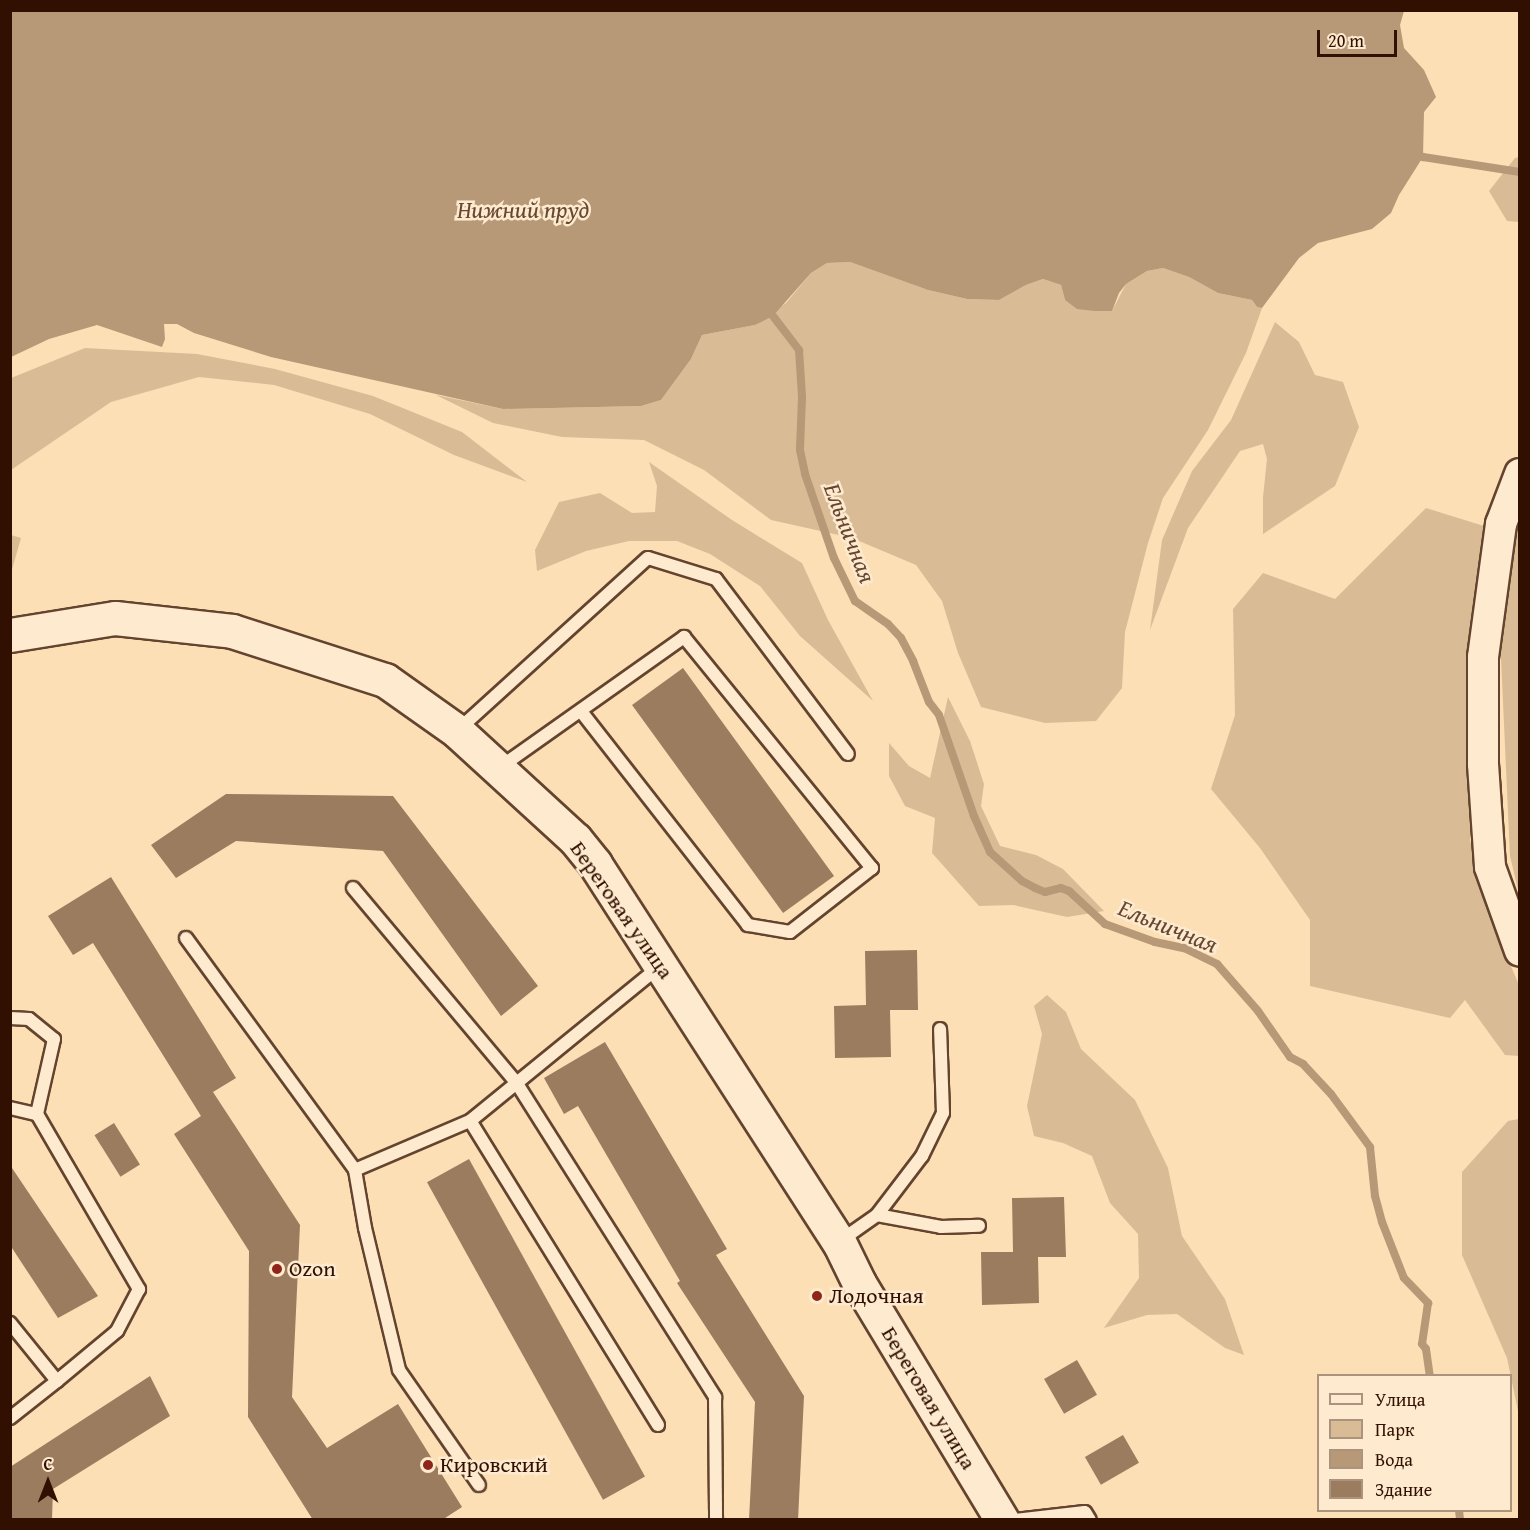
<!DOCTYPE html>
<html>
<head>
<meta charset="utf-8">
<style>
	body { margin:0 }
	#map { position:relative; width:1530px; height:1530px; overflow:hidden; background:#fcdfb5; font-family:"Gentium Book Plus",serif }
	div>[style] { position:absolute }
	.green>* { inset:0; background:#d9bc96 }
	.water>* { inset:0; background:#b79978 }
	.stream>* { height:8px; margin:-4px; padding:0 4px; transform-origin:4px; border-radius:4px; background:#b79978 }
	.building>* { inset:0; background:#9b7c5f; transform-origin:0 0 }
	.roads { filter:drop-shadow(2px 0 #64442e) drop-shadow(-2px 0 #64442e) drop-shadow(0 2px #64442e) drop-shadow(0 -2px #64442e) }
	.service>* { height:12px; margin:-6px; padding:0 6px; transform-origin:6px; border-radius:6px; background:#fdeacf }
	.tertiary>* { height:30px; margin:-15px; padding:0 15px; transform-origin:15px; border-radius:15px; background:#fdeacf }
	.secondary>* { height:33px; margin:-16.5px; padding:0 16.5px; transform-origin:16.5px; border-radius:16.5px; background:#fdeacf }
	.dots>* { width:16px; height:16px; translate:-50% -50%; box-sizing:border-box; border:3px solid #fdeacf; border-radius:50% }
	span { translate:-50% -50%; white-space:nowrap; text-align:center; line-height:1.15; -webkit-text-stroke:5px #fdeacf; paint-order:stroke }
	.street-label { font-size:22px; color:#311001 }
	.poi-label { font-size:22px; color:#311001 }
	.left { translate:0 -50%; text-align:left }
	.water-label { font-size:24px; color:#674731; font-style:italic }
	.frame { position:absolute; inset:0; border:12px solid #311001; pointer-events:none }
	.legend { position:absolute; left:1317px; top:1374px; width:195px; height:138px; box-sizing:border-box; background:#fdeacf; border:2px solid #ab937d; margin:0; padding:8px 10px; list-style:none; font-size:18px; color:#311001 }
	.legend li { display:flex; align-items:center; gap:12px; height:30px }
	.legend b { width:30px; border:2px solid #ab937d }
	.north { position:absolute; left:18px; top:1452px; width:60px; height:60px; -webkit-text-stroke:4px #fdeacf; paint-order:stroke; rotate:0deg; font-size:16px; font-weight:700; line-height:24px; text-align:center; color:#311001 }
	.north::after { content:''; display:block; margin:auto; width:21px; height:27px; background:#311001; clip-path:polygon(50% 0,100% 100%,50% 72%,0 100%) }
	.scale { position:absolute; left:1317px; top:30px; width:80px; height:27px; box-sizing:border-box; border:3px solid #311001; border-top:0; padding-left:8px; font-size:18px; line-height:21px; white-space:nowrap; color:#311001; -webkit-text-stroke:4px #fdeacf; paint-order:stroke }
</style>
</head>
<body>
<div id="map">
	<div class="green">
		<div style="clip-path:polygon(1519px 157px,1519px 222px,1507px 221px,1489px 191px,1515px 158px)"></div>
		<div style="clip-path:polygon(850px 262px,928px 290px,967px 299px,999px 300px,1026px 285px,1043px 279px,1061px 285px,1065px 300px,1094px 311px,1112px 311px,1126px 284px,1147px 271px,1163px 268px,1189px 277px,1218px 293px,1252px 300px,1257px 307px,1262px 308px,1246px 353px,1208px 430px,1163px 498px,1148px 543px,1125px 632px,1122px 688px,1096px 721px,1045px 723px,981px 707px,958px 653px,942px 601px,916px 565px,852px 538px,771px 520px,704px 470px,644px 440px,562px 437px,493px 423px,436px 395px,503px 409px,641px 406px,661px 400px,691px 359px,702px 335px,755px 325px,786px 303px,811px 273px,827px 263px)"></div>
		<div style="clip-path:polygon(1275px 322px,1299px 342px,1315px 375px,1343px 382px,1359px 427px,1335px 486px,1263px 534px,1263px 497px,1267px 459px,1263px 444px,1240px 451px,1188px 528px,1150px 630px,1162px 540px,1192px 471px,1231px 420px)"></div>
		<div style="clip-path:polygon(85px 348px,197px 354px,275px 369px,373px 396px,462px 432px,527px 482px,454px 455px,370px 414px,274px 385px,199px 377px,111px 402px,11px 470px,11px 378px)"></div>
		<div style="clip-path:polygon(649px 462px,732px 520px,802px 563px,828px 620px,873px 701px,800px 636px,760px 586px,710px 554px,677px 541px,629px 541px,586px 551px,537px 571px,535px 550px,559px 502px,600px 493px,632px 513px,655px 512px,657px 486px)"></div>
		<div style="clip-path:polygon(1426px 508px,1487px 527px,1470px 840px,1489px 915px,1519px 985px,1519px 1056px,1505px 1055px,1465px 1000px,1450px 1018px,1310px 986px,1310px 920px,1260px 848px,1211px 789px,1235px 715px,1233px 609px,1263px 573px,1335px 599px)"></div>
		<div style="clip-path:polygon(1519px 511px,1519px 894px,1510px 856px,1500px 636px)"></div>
		<div style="clip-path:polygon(11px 535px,21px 538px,11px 573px,10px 535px)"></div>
		<div style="clip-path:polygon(948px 697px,970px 741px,984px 784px,981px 806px,1000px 846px,1036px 855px,1063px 869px,1104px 911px,1067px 917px,1013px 905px,979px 906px,932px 853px,935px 818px,905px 806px,889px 776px,889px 743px,909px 766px,930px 778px)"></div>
		<div style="clip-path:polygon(1047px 995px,1066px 1012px,1081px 1049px,1135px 1100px,1168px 1168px,1182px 1236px,1225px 1299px,1244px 1355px,1225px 1348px,1177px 1314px,1147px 1315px,1104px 1328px,1139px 1278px,1138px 1234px,1110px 1203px,1092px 1156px,1063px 1143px,1034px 1136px,1027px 1106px,1042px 1034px,1034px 1006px)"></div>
		<div style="clip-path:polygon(1519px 1119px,1520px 1119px,1519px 1416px,1507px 1358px,1462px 1255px,1462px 1172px,1508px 1121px)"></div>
	</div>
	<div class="water">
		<div style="clip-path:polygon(11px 10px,1404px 11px,1400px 25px,1404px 48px,1424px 70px,1436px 97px,1424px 112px,1423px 157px,1399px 195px,1391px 213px,1372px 229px,1318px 243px,1299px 258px,1262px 308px,1257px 307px,1252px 300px,1218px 293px,1189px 277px,1163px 268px,1147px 271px,1126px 284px,1119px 293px,1112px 311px,1094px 311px,1077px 309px,1065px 300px,1061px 285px,1043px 279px,1026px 285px,999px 300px,967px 299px,928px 290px,850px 262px,827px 263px,811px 273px,773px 316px,755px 325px,702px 335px,691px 359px,661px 400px,641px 406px,503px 409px,271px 357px,194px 333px,177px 324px,164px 324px,165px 339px,162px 347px,97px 325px,49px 339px,11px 357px)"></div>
	</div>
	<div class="stream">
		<div style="left:1414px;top:153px;width:10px;rotate:24deg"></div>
		<div style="left:1423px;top:157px;width:98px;rotate:8.8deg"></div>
		<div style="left:773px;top:316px;width:43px;rotate:52.6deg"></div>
		<div style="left:799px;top:350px;width:47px;rotate:86.3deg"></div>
		<div style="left:802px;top:397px;width:53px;rotate:92.2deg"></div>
		<div style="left:800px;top:450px;width:25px;rotate:78deg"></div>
		<div style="left:805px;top:474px;width:89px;rotate:71deg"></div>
		<div style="left:834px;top:558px;width:48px;rotate:64deg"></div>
		<div style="left:855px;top:601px;width:40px;rotate:34.9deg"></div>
		<div style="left:888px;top:624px;width:19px;rotate:47deg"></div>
		<div style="left:901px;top:638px;width:26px;rotate:62deg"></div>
		<div style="left:913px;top:661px;width:44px;rotate:68.7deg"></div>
		<div style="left:929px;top:702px;width:16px;rotate:52deg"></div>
		<div style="left:939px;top:715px;width:107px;rotate:70.9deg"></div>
		<div style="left:974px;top:816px;width:39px;rotate:66deg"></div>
		<div style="left:990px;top:852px;width:43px;rotate:42.2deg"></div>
		<div style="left:1022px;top:881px;width:15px;rotate:28deg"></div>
		<div style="left:1035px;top:888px;width:11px;rotate:22deg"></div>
		<div style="left:1045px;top:892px;width:16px;rotate:-14deg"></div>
		<div style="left:1061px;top:888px;width:9px;rotate:21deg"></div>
		<div style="left:1069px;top:891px;width:49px;rotate:42.5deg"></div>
		<div style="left:1105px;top:924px;width:53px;rotate:19.8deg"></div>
		<div style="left:1155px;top:942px;width:30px;rotate:12deg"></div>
		<div style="left:1184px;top:948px;width:37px;rotate:26deg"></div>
		<div style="left:1217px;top:964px;width:62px;rotate:48.9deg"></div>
		<div style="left:1258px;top:1011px;width:56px;rotate:55.2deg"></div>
		<div style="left:1290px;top:1057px;width:15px;rotate:28deg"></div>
		<div style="left:1303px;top:1064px;width:41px;rotate:47deg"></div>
		<div style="left:1331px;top:1094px;width:66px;rotate:53.7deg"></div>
		<div style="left:1370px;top:1147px;width:49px;rotate:84.2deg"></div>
		<div style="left:1375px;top:1196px;width:27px;rotate:75deg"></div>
		<div style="left:1382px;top:1222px;width:60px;rotate:68.6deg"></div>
		<div style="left:1404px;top:1278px;width:35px;rotate:46deg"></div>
		<div style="left:1428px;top:1303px;width:41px;rotate:98.3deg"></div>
		<div style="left:1422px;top:1344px;width:6px;rotate:51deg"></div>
		<div style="left:1426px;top:1349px;width:27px;rotate:82deg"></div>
		<div style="left:1459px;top:1510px;width:10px;rotate:84deg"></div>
	</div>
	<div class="building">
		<div style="left:683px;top:668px;width:257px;height:63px;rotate:54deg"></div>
		<div style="clip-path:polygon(226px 794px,393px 796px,538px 986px,501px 1016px,383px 851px,236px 841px,176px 878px,151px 845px)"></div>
		<div style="clip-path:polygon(111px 877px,236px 1078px,213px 1092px,300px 1225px,292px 1397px,327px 1448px,398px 1404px,462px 1507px,442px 1520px,313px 1520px,248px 1417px,249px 1251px,174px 1134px,201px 1116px,93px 943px,73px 955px,48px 916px)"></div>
		<div style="clip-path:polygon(917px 950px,918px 1010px,890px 1010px,891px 1057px,835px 1058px,834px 1006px,866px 1005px,865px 951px)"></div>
		<div style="clip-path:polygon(605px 1042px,727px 1249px,716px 1255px,804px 1396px,798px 1520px,749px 1520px,755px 1402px,677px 1283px,680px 1281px,578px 1106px,564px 1114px,544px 1078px)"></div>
		<div style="left:114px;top:1123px;width:49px;height:23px;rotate:58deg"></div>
		<div style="left:469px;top:1159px;width:363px;height:48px;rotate:61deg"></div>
		<div style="clip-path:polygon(10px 1165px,98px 1296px,58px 1318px,10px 1245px)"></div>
		<div style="clip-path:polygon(1064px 1197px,1066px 1257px,1038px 1257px,1039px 1303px,982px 1305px,981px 1252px,1013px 1252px,1012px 1198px)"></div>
		<div style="left:1077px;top:1360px;width:40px;height:38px;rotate:60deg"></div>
		<div style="clip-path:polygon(150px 1376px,170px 1416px,53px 1489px,52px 1520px,10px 1520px,10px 1467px)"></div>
		<div style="left:1123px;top:1435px;width:32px;height:44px;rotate:60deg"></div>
	</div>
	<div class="roads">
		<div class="service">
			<div style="left:458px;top:730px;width:256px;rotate:-42.2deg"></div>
			<div style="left:648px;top:558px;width:71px;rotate:17.2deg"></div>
			<div style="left:716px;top:579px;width:219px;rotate:53deg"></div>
			<div style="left:499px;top:768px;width:227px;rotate:-35.3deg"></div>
			<div style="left:684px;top:637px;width:298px;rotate:50.9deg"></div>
			<div style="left:872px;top:868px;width:104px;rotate:142deg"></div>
			<div style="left:790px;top:932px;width:43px;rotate:-170.5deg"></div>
			<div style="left:748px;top:925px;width:271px;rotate:-128deg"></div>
			<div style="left:353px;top:888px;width:253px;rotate:50deg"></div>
			<div style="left:516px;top:1082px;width:373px;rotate:57.7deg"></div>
			<div style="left:715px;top:1397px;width:123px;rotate:89.5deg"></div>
			<div style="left:186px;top:938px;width:287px;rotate:53.9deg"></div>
			<div style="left:355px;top:1170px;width:59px;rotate:80.2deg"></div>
			<div style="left:365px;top:1228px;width:146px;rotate:76.5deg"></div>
			<div style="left:399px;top:1370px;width:140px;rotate:55.2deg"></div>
			<div style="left:10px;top:1018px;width:19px;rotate:3deg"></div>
			<div style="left:29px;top:1019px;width:32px;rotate:39deg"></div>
			<div style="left:54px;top:1039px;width:77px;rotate:102.8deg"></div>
			<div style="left:37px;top:1114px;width:203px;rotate:59.8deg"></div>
			<div style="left:139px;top:1289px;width:47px;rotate:117.6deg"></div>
			<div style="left:117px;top:1331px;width:78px;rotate:140.2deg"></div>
			<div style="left:57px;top:1381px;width:75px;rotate:-129deg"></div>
			<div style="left:10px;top:1108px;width:28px;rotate:13deg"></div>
			<div style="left:355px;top:1170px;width:125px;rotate:-23.1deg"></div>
			<div style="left:877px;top:1215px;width:74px;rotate:-52.7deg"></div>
			<div style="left:922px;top:1156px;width:48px;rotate:-64deg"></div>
			<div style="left:943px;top:1113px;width:84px;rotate:-92deg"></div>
			<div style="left:840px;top:1241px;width:45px;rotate:-35.1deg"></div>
			<div style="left:877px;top:1215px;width:65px;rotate:10.6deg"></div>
			<div style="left:941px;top:1227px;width:38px;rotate:-2deg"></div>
			<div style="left:10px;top:1418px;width:60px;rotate:-38.2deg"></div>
			<div style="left:658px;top:1425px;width:357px;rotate:-121.7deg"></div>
			<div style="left:470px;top:1121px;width:244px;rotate:-39.2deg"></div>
			<div style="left:1015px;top:1520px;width:70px;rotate:-6.5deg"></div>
			<div style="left:1085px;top:1512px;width:9px;rotate:58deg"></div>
		</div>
		<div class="tertiary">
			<div style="left:1520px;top:474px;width:53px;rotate:110.8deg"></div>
			<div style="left:1501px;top:524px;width:134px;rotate:97.7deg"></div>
			<div style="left:1483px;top:657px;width:107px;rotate:90deg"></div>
			<div style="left:1483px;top:764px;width:103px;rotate:86.1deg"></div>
			<div style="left:1490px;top:867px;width:89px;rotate:70.3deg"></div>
		</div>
		<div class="secondary">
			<div style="left:10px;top:635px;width:106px;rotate:-9.2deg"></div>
			<div style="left:115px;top:618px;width:118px;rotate:6.3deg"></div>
			<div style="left:232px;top:631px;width:161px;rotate:17.8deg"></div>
			<div style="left:385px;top:680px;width:88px;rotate:35.3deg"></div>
			<div style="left:457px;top:731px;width:160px;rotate:42.5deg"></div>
			<div style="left:575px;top:839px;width:32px;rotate:51deg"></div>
			<div style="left:595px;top:864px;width:450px;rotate:57.2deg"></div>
			<div style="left:839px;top:1242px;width:46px;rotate:64deg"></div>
			<div style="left:859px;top:1283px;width:277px;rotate:58.9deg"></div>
		</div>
	</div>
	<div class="dots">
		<div style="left:277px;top:1269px;background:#8f2418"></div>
		<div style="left:817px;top:1296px;background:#8f2418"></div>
		<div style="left:428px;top:1465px;background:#8f2418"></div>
	</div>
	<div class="street-label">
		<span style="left:622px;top:910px;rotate:55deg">Береговая улица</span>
		<span style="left:929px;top:1398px;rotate:59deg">Береговая улица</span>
	</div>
	<div class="poi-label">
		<span class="left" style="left:289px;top:1269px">Ozon</span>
		<span class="left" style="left:829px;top:1296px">Лодочная</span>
		<span class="left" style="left:440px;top:1465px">Кировский</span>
	</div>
	<div class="water-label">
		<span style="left:523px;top:210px">Нижний пруд</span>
		<span style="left:850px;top:533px;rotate:69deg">Ельничная</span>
		<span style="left:1168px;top:926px;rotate:22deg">Ельничная</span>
	</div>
	<div class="frame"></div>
	<ul class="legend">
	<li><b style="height:8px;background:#fdeacf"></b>Улица</li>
	<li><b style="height:16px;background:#d9bc96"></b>Парк</li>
	<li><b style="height:16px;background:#b79978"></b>Вода</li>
	<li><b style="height:16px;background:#9b7c5f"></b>Здание</li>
	</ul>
	<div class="north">С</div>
	<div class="scale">20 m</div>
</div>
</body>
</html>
